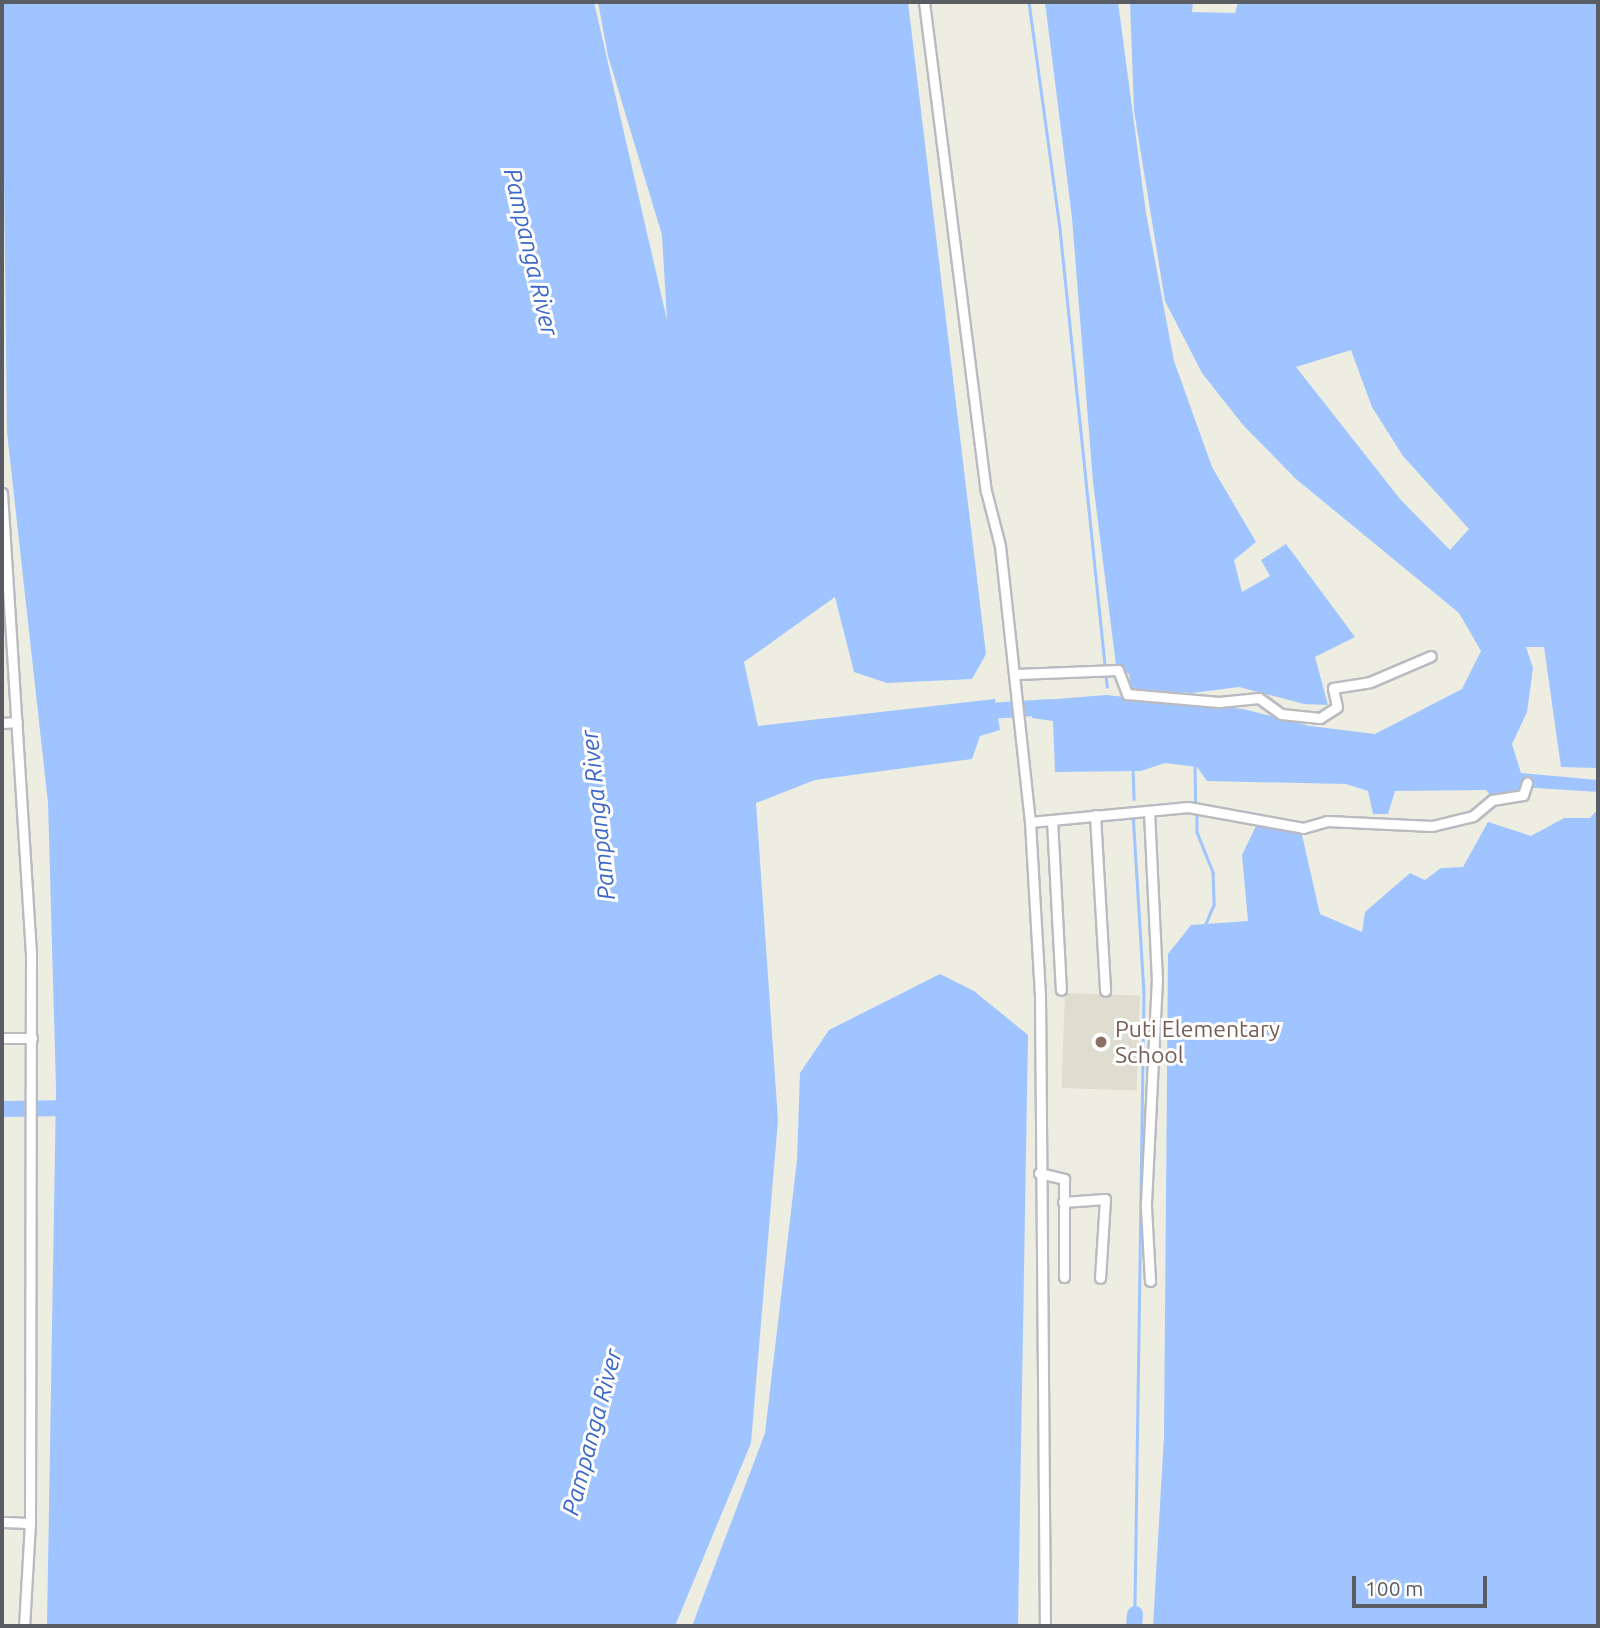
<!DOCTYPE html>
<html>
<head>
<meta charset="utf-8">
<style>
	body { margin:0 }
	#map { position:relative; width:1600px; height:1628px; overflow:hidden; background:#eeede1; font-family:Ubuntu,sans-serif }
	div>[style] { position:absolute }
	.education>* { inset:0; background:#deddd0; transform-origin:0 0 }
	.water>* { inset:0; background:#a0c4ff }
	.stream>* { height:2.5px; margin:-1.25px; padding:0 1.25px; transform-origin:1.25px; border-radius:1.25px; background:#a0c4ff }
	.river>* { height:16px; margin:-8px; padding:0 8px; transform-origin:8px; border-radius:8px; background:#a0c4ff }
	.roads { filter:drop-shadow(2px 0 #b9bbc1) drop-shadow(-2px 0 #b9bbc1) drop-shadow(0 2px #b9bbc1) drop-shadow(0 -2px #b9bbc1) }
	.minor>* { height:9px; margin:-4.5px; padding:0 4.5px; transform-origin:4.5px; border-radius:4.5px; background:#fff }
	.dots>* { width:19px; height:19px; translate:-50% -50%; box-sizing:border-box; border:4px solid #fff; border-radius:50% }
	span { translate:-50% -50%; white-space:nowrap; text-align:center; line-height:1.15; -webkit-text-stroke:6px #fff; paint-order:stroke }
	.education-label { font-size:23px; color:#785e54 }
	.left { translate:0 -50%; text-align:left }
	.water-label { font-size:24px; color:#3c67c9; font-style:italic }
	.frame { position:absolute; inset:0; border:4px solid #5a5c63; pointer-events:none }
	.scale { position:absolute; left:1352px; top:1576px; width:135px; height:32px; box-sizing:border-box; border:4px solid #5a5c63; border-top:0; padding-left:9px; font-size:21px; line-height:24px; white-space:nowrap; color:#5a5c63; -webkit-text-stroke:5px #fff; paint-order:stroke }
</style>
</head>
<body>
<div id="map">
	<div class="education">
		<div style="left:1065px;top:993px;width:75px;height:95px;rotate:2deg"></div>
	</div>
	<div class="water">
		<div style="clip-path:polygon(2px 2px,594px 2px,667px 320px,662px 235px,608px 56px,598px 2px,908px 2px,986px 654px,972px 679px,887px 683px,854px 672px,835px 597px,744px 662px,758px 726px,995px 699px,1000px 730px,980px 736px,972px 759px,815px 780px,756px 803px,778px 1120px,751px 1443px,675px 1626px,47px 1626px,56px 1088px,48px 803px,7px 432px)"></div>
		<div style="clip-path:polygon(1045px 2px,1118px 2px,1146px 213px,1174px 361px,1212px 467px,1256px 542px,1234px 560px,1242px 592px,1270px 576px,1261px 560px,1286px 544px,1355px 637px,1315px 657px,1328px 705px,1304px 704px,1239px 687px,1192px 693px,1131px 689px,1129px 674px,1116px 665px,1093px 482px,1072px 218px)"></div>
		<div style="clip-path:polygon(evenodd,1130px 2px,1193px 2px,1192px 12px,1235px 13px,1238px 2px,1598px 2px,1598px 768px,1561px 767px,1544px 647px,1526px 647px,1533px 668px,1527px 712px,1512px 744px,1521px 773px,1598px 780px,1598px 792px,1521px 787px,1507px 797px,1493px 798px,1486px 790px,1395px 791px,1388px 814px,1373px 814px,1368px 791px,1346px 784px,1207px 781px,1197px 767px,1165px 763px,1141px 771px,1055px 772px,1053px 721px,1032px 718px,1032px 701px,1106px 695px,1243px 709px,1310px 726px,1375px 734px,1462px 689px,1481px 651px,1459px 613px,1296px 479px,1243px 425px,1202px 373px,1165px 301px,1134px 111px,1130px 2px,1351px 350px,1372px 407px,1403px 456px,1469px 529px,1450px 550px,1400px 499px,1296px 367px,1351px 350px)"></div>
		<div style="clip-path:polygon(1598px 809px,1598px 1626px,1153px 1626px,1164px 1436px,1168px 954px,1191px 925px,1248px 921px,1242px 855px,1257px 824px,1302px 835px,1320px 914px,1362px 932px,1365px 912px,1410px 873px,1425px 880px,1441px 868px,1463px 867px,1488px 822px,1531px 836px,1564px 818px,1590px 818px)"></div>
		<div style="clip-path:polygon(940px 974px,974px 991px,1028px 1035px,1018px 1626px,692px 1626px,765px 1433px,797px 1160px,800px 1073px,829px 1030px)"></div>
	</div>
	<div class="stream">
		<div style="left:1029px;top:2px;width:229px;rotate:82.2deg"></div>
		<div style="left:1060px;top:229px;width:460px;rotate:84.1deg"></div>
		<div style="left:1195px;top:766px;width:39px;rotate:89deg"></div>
		<div style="left:1133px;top:768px;width:31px;rotate:88deg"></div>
		<div style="left:1197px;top:812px;width:20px;rotate:90deg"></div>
		<div style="left:1197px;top:832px;width:43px;rotate:68.2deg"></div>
		<div style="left:1213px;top:872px;width:33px;rotate:88deg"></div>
		<div style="left:1214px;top:905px;width:23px;rotate:113deg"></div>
		<div style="left:1133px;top:813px;width:179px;rotate:86.5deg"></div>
		<div style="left:1144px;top:992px;width:613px;rotate:90.84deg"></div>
	</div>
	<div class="river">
		<div style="left:977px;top:717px;width:13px;rotate:-27deg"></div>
		<div style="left:989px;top:711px;width:62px;rotate:-3.7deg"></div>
		<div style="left:2px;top:1109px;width:73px;rotate:-0.8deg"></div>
		<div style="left:1134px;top:1626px;width:12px;rotate:-85deg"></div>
	</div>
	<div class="roads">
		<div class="minor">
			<div style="left:924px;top:2px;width:493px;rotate:82.8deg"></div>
			<div style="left:986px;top:491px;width:57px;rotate:75.7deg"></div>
			<div style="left:1000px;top:546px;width:278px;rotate:83.8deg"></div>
			<div style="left:1030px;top:822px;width:174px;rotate:86.7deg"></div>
			<div style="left:1040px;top:996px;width:630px;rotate:89.55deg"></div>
			<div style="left:2px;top:493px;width:460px;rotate:86.4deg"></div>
			<div style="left:31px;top:952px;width:571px;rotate:90.1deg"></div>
			<div style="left:30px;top:1523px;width:103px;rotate:93.3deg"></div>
			<div style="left:1017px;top:674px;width:101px;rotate:-2.3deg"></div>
			<div style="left:1118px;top:670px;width:26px;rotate:69deg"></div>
			<div style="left:1127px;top:694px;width:92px;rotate:5deg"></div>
			<div style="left:1219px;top:702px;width:40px;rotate:-5.7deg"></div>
			<div style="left:1259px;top:698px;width:27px;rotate:36deg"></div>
			<div style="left:1281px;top:714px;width:39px;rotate:6deg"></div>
			<div style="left:1320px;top:718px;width:20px;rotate:-33deg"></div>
			<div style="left:1337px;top:707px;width:19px;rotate:-102deg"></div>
			<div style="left:1333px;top:688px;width:37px;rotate:-9deg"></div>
			<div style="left:1370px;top:682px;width:66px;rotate:-23.1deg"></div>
			<div style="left:2px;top:723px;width:15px;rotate:-4deg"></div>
			<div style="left:1149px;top:811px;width:167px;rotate:87.3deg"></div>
			<div style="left:1157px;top:978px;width:229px;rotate:92.8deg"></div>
			<div style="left:1146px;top:1207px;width:74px;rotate:86.9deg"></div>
			<div style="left:1095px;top:815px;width:176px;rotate:86.7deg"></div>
			<div style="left:1052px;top:820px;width:170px;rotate:87deg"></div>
			<div style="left:1030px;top:822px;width:159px;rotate:-5.4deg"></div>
			<div style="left:1188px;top:807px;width:117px;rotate:10.3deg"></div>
			<div style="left:1303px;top:828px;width:25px;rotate:-16deg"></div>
			<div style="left:1327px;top:821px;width:105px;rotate:2.7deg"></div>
			<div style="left:1432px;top:826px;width:42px;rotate:-13.7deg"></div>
			<div style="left:1473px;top:816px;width:25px;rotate:-40deg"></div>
			<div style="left:1492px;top:800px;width:31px;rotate:-9deg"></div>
			<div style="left:1523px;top:795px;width:13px;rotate:-72deg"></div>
			<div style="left:2px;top:1038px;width:30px"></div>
			<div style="left:1039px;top:1173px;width:26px;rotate:13deg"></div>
			<div style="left:1064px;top:1179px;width:98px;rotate:90deg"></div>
			<div style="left:1063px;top:1202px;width:42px;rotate:-4.1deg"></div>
			<div style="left:1105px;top:1199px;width:79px;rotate:93.6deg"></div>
			<div style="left:2px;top:1522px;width:28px;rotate:2deg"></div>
		</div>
	</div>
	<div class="dots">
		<div style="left:1101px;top:1042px;background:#8d6e63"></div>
	</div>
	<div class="education-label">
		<span class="left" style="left:1115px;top:1042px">Puti Elementary<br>School</span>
	</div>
	<div class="water-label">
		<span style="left:531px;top:252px;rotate:77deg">Pampanga River</span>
		<span style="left:598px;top:815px;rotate:-96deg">Pampanga River</span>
		<span style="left:592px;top:1432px;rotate:-75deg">Pampanga River</span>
	</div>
	<div class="frame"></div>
	<div class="scale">100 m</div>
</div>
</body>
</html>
